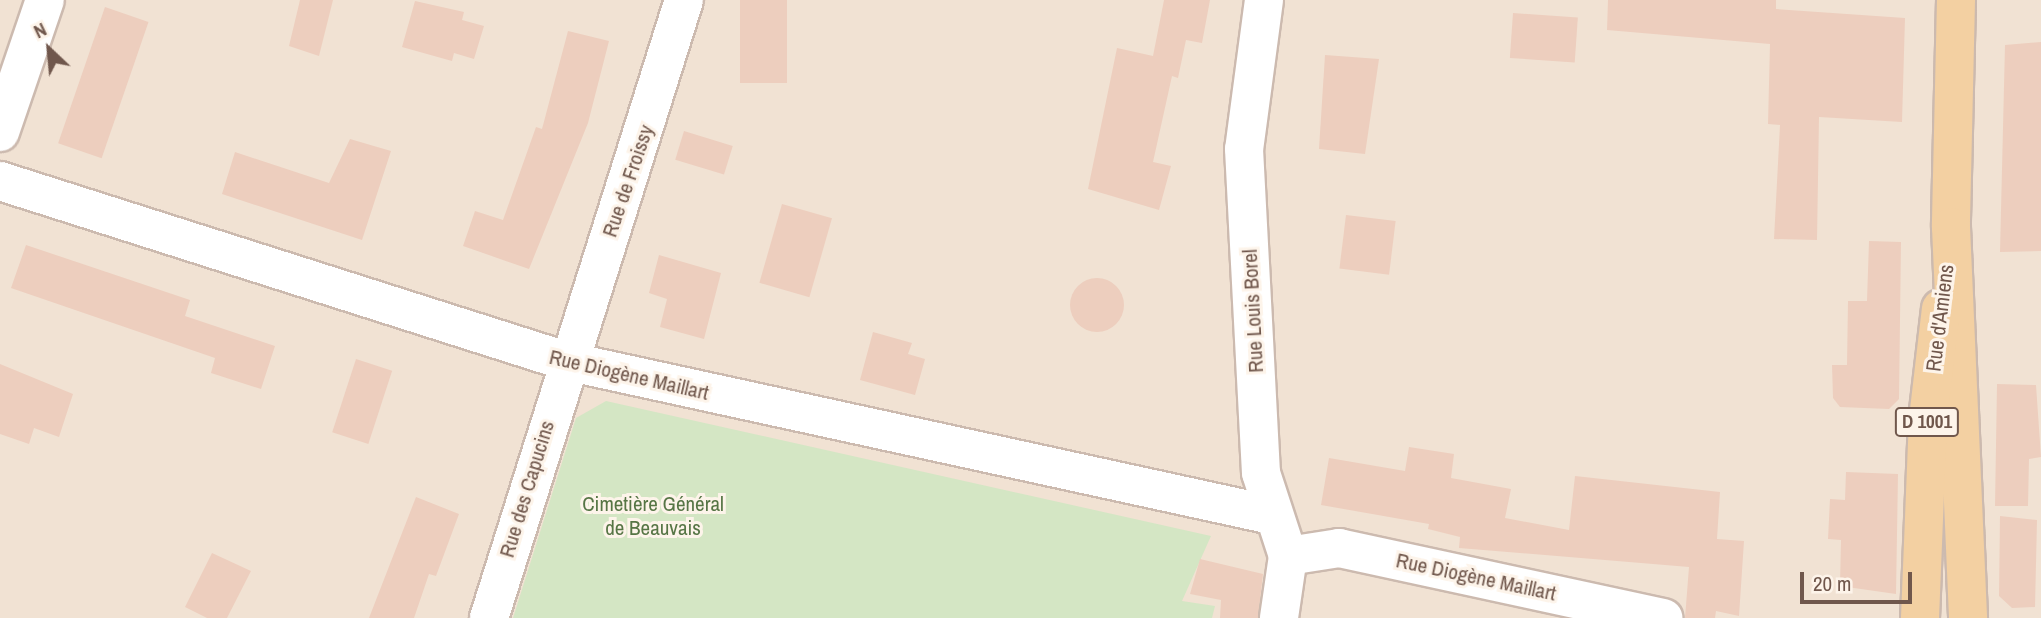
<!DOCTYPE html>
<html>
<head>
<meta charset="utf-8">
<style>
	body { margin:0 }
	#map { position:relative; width:2041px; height:618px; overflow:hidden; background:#faf0e4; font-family:"Archivo Narrow",sans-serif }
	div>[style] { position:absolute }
	.residential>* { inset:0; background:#f1e2d3; transform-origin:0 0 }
	.green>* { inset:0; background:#d4e6c4 }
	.building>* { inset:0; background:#edcebe; transform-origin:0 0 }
	.round { border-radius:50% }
	.roads { filter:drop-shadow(2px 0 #ccbaaf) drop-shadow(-2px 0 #ccbaaf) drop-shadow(0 2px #ccbaaf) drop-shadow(0 -2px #ccbaaf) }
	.street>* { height:38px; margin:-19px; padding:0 19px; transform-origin:19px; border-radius:19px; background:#fff }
	.primary>* { height:38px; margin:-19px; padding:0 19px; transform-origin:19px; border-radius:19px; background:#f3d0a2 }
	span { translate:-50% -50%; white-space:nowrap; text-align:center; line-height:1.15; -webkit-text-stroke:6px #fdf4ea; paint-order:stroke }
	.shield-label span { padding:2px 5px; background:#fdf4ea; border:2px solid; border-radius:5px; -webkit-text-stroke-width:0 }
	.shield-label { font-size:19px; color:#70574c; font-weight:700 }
	.street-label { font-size:21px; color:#70574c }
	.park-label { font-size:21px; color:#567545 }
	.north { position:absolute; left:14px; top:14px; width:70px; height:70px; -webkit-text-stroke:5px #fdf4ea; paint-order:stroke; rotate:334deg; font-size:19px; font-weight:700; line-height:28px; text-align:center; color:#70574c }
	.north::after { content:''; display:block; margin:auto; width:24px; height:32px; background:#70574c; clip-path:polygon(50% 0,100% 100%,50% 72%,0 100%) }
	.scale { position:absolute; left:1800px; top:572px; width:112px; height:32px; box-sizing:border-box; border:4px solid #70574c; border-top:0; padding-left:9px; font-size:21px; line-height:24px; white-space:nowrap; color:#70574c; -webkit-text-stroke:5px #fdf4ea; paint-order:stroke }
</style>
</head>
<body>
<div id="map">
	<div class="residential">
		<div style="left:0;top:0;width:2041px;height:618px"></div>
	</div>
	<div class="green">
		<div style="clip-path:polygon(606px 401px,1211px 536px,1182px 601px,1215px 606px,1212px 618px,513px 618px,576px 418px)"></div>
	</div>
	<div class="building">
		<div style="clip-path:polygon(300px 0,333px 0,319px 56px,289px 46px)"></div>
		<div style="left:740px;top:0;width:47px;height:83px"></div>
		<div style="clip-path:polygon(1164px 0,1210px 0,1202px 43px,1186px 40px,1178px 78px,1172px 76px,1153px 162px,1171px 166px,1159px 210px,1088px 189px,1117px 48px,1153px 56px)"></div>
		<div style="clip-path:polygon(1608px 0,1776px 0,1776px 9px,1905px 18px,1902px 122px,1819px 117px,1817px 240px,1774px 239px,1780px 125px,1768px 124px,1770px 44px,1607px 30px)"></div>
		<div style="clip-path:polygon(415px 1px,464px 12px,462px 20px,484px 26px,474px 59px,454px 53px,452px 61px,402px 47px)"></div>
		<div style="left:105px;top:7px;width:46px;height:144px;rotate:19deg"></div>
		<div style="left:1513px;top:13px;width:65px;height:45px;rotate:4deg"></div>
		<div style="clip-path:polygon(568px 31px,609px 41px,588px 123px,529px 269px,463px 246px,475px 211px,503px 220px,536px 127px,542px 129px)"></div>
		<div style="clip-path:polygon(2041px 42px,2041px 251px,2000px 252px,2005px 45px)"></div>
		<div style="clip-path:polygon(1325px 55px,1379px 59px,1365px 154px,1319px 149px)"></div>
		<div style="left:684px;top:131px;width:51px;height:30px;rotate:17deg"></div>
		<div style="clip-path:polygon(350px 139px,391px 151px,362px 240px,222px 194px,235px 152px,329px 183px)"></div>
		<div style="left:782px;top:204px;width:52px;height:82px;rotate:16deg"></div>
		<div style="left:1346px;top:215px;width:50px;height:54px;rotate:7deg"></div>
		<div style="clip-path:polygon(1869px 241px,1901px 242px,1899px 399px,1889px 409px,1840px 407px,1833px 398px,1832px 365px,1847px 365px,1848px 301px,1867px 301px)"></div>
		<div style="clip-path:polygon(26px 245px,190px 300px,185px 316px,275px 346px,261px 389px,211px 373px,215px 358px,11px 288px)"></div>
		<div style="clip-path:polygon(659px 255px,721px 273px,704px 339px,660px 327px,667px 299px,649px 293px)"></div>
		<div class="round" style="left:1070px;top:278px;width:54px;height:54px"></div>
		<div style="clip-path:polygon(873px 332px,912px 343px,908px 354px,925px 359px,915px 395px,860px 380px)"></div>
		<div style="left:356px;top:359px;width:38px;height:77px;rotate:18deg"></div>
		<div style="clip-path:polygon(0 364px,73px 394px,59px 437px,34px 428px,29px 444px,0 434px)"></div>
		<div style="clip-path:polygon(1997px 384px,2036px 385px,2041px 457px,2029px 459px,2028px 506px,1995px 506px)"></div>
		<div style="clip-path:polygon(1409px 447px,1454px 454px,1451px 478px,1511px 489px,1505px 518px,1569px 530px,1575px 476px,1720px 492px,1717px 539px,1744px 541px,1739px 616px,1716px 611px,1715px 618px,1685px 618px,1689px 567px,1459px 548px,1460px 537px,1428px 529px,1429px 524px,1321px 505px,1329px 458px,1405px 471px)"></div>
		<div style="clip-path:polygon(1846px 472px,1898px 474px,1896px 594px,1840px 586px,1841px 540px,1828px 539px,1830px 499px,1845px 500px)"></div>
		<div style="clip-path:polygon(416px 497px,459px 514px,436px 576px,429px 574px,414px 618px,369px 618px)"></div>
		<div style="clip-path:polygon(2000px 516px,2037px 520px,2035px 607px,2012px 608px,1999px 596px)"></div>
		<div style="clip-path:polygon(212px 553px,251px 571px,227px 618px,207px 618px,185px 607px)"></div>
		<div style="clip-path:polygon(1200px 559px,1263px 574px,1258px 618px,1220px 618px,1221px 600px,1190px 594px)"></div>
	</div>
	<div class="roads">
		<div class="street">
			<div style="left:1264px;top:0;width:150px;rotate:97.6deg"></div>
			<div style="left:1244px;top:149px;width:324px;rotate:87deg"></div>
			<div style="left:1261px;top:473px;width:87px;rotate:72deg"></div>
			<div style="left:1288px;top:556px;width:63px;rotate:98.3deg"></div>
			<div style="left:0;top:132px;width:139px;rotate:-71.2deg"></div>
			<div style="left:0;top:181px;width:594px;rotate:17.64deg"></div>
			<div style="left:566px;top:361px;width:723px;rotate:12.31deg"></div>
			<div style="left:1288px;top:556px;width:52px;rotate:-8.9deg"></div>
			<div style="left:1339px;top:548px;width:332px;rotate:12.2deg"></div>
			<div style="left:489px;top:618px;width:648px;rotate:-72.49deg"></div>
		</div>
		<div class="primary">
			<div style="left:1956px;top:0;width:227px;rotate:91.3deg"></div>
			<div style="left:1951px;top:227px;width:391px;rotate:87.5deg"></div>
			<div style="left:1920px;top:618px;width:199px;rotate:-87.7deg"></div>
			<div style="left:1928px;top:419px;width:111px;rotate:-83.3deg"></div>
		</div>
	</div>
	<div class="shield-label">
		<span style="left:1927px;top:422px">D 1001</span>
	</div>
	<div class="street-label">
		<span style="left:628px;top:181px;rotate:-71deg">Rue de Froissy</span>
		<span style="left:1253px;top:311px;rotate:-93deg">Rue Louis Borel</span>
		<span style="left:1940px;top:318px;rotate:-83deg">Rue d'Amiens</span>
		<span style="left:629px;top:375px;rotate:13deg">Rue Diogène Maillart</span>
		<span style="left:527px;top:489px;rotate:-73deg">Rue des Capucins</span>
		<span style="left:1476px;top:577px;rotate:12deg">Rue Diogène Maillart</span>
	</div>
	<div class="park-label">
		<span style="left:653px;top:516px">Cimetière Général<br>de Beauvais</span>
	</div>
	<div class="north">N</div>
	<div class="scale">20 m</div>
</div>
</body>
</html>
